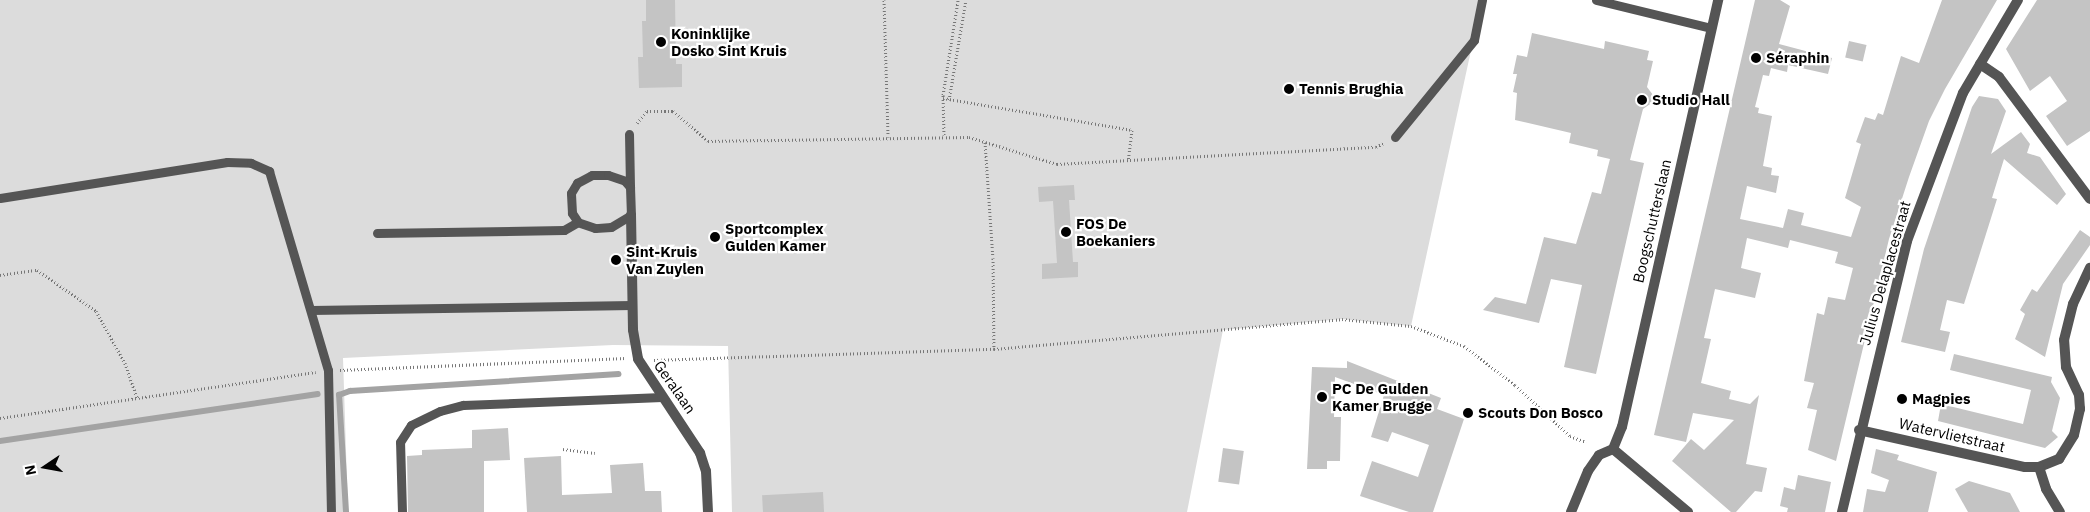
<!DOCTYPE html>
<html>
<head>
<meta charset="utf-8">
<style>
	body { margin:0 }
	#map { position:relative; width:2090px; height:512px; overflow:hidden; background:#fff; font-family:"IBM Plex Sans",sans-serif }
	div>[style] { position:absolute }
	.green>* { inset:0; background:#dcdcdc }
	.stream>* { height:5.5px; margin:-2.75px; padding:0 2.75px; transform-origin:2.75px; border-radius:2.75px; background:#a3a3a3 }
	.building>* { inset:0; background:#c4c4c4; transform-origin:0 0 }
	.path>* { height:3px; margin-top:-1.5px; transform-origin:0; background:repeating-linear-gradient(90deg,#777 0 1px,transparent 0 3.5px) }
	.lane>* { height:9px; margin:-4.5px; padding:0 4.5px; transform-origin:4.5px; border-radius:4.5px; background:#555 }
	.street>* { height:10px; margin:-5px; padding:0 5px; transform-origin:5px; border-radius:5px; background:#555 }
	.dots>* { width:14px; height:14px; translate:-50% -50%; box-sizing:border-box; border:2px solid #fff; border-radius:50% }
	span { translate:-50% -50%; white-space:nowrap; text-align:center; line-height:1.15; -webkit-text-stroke:4.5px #fff; paint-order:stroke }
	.poi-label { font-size:15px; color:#000; font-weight:700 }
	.left { translate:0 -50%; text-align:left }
	.street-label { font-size:15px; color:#000 }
	.north { position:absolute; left:20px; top:442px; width:50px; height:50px; -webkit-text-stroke:4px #fff; paint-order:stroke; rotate:258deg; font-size:14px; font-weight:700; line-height:20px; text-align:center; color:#000 }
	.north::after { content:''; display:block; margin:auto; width:18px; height:22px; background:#000; clip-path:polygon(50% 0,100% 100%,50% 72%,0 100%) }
</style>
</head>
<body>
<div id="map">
	<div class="green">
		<div style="clip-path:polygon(0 0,1482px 0,1411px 326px,1342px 319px,1223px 330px,1187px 512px,732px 512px,728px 346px,613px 345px,343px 358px,348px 512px,0 512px)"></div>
	</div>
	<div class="stream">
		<div style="left:0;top:441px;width:321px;rotate:-8.4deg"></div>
		<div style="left:346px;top:512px;width:117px;rotate:-93.4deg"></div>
		<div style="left:339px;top:395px;width:12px;rotate:-20deg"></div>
		<div style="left:350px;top:391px;width:269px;rotate:-3.6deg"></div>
	</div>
	<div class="building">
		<div style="clip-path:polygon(646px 0,675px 0,676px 64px,682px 64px,682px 87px,639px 88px,638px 57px,643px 57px,642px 21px,646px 21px)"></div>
		<div style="clip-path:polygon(1755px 0,1780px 0,1790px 6px,1779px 44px,1832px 58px,1828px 74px,1788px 65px,1787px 72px,1771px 68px,1769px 76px,1763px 75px,1755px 107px,1759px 108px,1758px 113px,1772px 116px,1763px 166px,1772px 168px,1771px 175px,1779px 176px,1776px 193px,1747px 186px,1740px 219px,1783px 228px,1788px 209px,1804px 213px,1801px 225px,1851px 237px,1861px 207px,1845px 198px,1861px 144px,1856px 142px,1865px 117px,1875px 120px,1878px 113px,1883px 115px,1901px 56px,1919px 63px,1942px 0,1997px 0,1945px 89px,1929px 121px,1909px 177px,1889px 239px,1836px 461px,1808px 450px,1817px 410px,1807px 408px,1814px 383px,1804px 381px,1817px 313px,1824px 315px,1828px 297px,1845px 300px,1853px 268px,1835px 263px,1838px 252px,1790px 240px,1788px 248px,1747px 238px,1741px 268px,1761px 273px,1755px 298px,1715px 289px,1704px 338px,1711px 339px,1701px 383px,1731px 391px,1729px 399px,1750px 404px,1759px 395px,1746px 464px,1767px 468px,1762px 492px,1755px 491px,1736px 512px,1731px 512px,1672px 461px,1691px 439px,1704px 450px,1734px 420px,1693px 413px,1686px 442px,1654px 435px)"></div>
		<div style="clip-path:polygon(2037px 0,2090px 0,2090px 131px,2067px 146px,2046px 116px,2067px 101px,2050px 76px,2030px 91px,2006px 49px)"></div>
		<div style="clip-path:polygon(1532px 33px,1604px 49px,1605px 41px,1649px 51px,1647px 60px,1653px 61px,1647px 87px,1653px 95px,1653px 102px,1643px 109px,1630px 160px,1644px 163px,1596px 374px,1564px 367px,1582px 285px,1551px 279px,1539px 323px,1483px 310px,1495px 297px,1526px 304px,1544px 237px,1576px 244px,1592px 192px,1601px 194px,1610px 159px,1597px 156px,1598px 150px,1569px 143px,1571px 133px,1515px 120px,1517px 93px,1513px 92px,1517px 74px,1513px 74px,1517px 55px,1527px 57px)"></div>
		<div style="left:1849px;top:41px;width:18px;height:17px;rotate:13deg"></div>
		<div style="clip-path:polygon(1979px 96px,1998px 99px,2006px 111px,1991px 154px,2021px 132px,2030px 144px,2027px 153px,2040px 157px,2066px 194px,2057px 205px,2004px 159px,1992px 198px,1997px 199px,1964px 304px,1947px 300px,1940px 330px,1950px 332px,1945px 352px,1901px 342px,1924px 249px,1972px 107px)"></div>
		<div style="clip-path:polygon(1074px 185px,1075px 200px,1069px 200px,1073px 262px,1078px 262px,1078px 277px,1042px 279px,1042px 264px,1057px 263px,1053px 201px,1039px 202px,1038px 187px)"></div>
		<div style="clip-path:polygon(2080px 230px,2090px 237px,2090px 245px,2063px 284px,2045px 357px,2015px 339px,2025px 314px,2020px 310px,2032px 289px,2037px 292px)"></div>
		<div style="clip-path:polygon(1954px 354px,2052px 377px,2051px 382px,2060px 398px,2052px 431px,2058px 437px,2045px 448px,1938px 421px,1941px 404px,2023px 424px,2031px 390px,1950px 370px)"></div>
		<div style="clip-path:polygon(1347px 361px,1441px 398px,1437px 409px,1464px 419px,1433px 512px,1409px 512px,1360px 496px,1372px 461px,1418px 477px,1429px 445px,1392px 432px,1388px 442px,1371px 437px,1384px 395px,1335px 377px,1334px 417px,1341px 417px,1340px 461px,1327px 461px,1327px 469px,1307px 469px,1312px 367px,1347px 368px)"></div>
		<div style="clip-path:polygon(508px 428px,510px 460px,484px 461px,484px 512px,408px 512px,407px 456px,422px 455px,422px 450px,472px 448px,472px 430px)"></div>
		<div style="left:1223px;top:448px;width:21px;height:34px;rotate:8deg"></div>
		<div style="clip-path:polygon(1876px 449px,1899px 455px,1897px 460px,1937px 472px,1928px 512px,1863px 512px,1867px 489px,1885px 492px,1889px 480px,1871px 473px)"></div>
		<div style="clip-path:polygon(561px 456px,562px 495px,612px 493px,610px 465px,643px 463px,645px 491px,661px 491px,662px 512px,527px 512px,524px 458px)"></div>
		<div style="clip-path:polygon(1798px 475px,1831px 482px,1825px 512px,1787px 512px,1788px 508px,1780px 506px,1784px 487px,1795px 490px)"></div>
		<div style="clip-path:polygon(1969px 481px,2010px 493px,2020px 512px,1968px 512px,1955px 489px)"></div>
		<div style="left:823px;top:492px;width:20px;height:61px;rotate:87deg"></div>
	</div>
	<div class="path">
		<div style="left:884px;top:0;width:137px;rotate:88.3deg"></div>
		<div style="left:943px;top:98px;width:192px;rotate:9.6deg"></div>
		<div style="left:1132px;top:130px;width:31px;rotate:97deg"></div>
		<div style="left:949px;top:100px;width:101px;rotate:-80.4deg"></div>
		<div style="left:637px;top:123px;width:16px;rotate:-50deg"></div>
		<div style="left:647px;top:111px;width:26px"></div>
		<div style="left:673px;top:111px;width:46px;rotate:40.6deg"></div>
		<div style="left:708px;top:141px;width:261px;rotate:-0.9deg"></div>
		<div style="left:969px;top:137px;width:92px;rotate:17.1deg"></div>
		<div style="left:1057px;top:164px;width:319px;rotate:-3.1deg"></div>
		<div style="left:1376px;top:147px;width:9px;rotate:-27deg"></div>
		<div style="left:944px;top:135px;width:40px;rotate:-91.4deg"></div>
		<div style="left:943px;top:95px;width:96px;rotate:-81deg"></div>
		<div style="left:985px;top:142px;width:116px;rotate:86.1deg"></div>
		<div style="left:993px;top:258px;width:91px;rotate:89.4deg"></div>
		<div style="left:0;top:275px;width:37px;rotate:-8deg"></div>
		<div style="left:37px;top:270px;width:72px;rotate:34.8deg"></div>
		<div style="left:96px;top:311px;width:60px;rotate:60.9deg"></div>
		<div style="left:125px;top:363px;width:37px;rotate:71deg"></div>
		<div style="left:654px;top:360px;width:340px;rotate:-1.9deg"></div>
		<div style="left:994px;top:349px;width:349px;rotate:-4.9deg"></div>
		<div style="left:1342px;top:319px;width:69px;rotate:5.8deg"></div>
		<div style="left:1411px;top:326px;width:57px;rotate:20.7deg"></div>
		<div style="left:1464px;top:346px;width:64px;rotate:37.4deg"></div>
		<div style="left:1515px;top:385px;width:75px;rotate:42.8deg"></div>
		<div style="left:1570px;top:436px;width:17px;rotate:21deg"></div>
		<div style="left:340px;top:370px;width:286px;rotate:-2.4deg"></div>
		<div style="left:0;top:418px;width:319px;rotate:-8.3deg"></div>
		<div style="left:563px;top:449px;width:32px;rotate:7deg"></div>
	</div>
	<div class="lane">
		<div style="left:1596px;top:0;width:118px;rotate:13.7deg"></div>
		<div style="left:629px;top:134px;width:53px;rotate:88.9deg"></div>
		<div style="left:630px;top:187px;width:28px;rotate:88deg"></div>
		<div style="left:631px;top:215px;width:23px;rotate:149deg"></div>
		<div style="left:611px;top:227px;width:16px;rotate:176deg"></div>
		<div style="left:595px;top:228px;width:18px;rotate:-161deg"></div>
		<div style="left:578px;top:222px;width:11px;rotate:-124deg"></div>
		<div style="left:572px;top:213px;width:20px;rotate:-93deg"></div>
		<div style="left:571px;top:193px;width:12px;rotate:-59deg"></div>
		<div style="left:577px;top:183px;width:17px;rotate:-28deg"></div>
		<div style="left:592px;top:175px;width:16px"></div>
		<div style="left:608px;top:175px;width:18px;rotate:19deg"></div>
		<div style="left:625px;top:181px;width:8px;rotate:50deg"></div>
		<div style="left:1395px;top:137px;width:125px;rotate:-50.8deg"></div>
		<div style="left:1474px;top:40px;width:41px;rotate:-78.7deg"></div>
		<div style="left:0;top:198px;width:230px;rotate:-9deg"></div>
		<div style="left:227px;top:162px;width:24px;rotate:2deg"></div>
		<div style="left:251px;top:163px;width:20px;rotate:24deg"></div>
		<div style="left:269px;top:171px;width:208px;rotate:73.5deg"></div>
		<div style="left:328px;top:370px;width:142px;rotate:88.8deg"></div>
		<div style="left:377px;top:233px;width:187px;rotate:-0.9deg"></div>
		<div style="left:564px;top:230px;width:16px;rotate:-30deg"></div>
		<div style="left:311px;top:310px;width:321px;rotate:-0.9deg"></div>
		<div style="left:402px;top:512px;width:70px;rotate:-91.6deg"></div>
		<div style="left:400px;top:442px;width:20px;rotate:-57deg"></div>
		<div style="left:411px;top:425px;width:32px;rotate:-26deg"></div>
		<div style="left:440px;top:411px;width:24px;rotate:-15deg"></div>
		<div style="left:463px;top:405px;width:199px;rotate:-2.3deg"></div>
	</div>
	<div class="street">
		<div style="left:1980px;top:64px;width:23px;rotate:34deg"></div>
		<div style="left:1999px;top:77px;width:152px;rotate:53.3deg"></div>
		<div style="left:631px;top:215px;width:115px;rotate:89deg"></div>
		<div style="left:633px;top:330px;width:29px;rotate:80deg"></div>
		<div style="left:638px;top:359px;width:113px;rotate:56.6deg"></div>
		<div style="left:700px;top:453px;width:19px;rotate:72deg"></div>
		<div style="left:706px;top:471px;width:41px;rotate:87.2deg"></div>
		<div style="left:1859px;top:430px;width:170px;rotate:12.6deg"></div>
		<div style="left:2025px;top:467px;width:14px"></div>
		<div style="left:2039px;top:467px;width:22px;rotate:-22deg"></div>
		<div style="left:2059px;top:459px;width:28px;rotate:-58deg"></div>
		<div style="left:2074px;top:435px;width:27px;rotate:-77deg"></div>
		<div style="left:2080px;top:409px;width:14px;rotate:-94deg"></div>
		<div style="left:2079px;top:395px;width:31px;rotate:-115deg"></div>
		<div style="left:2066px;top:367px;width:27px;rotate:-94deg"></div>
		<div style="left:2064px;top:340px;width:37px;rotate:-76deg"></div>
		<div style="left:2073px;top:304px;width:40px;rotate:-65deg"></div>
		<div style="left:1613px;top:449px;width:24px;rotate:-68deg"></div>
		<div style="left:1622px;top:427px;width:438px;rotate:-77.3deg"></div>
		<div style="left:1613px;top:449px;width:98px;rotate:40deg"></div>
		<div style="left:2039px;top:467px;width:23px;rotate:72deg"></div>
		<div style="left:2046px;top:489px;width:27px;rotate:59deg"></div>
		<div style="left:1571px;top:512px;width:44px;rotate:-67.5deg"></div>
		<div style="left:1588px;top:471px;width:19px;rotate:-55deg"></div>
		<div style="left:1599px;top:455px;width:15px;rotate:-23deg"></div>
		<div style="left:1842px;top:512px;width:279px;rotate:-76.5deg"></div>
		<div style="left:1907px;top:241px;width:158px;rotate:-69.3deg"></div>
		<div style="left:1963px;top:93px;width:108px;rotate:-59.4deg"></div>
	</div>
	<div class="dots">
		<div style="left:661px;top:42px;background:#000"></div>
		<div style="left:1756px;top:58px;background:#000"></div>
		<div style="left:1289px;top:89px;background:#000"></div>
		<div style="left:1642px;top:100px;background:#000"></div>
		<div style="left:1066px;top:232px;background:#000"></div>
		<div style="left:715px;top:237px;background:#000"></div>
		<div style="left:616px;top:260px;background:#000"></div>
		<div style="left:1322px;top:397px;background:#000"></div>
		<div style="left:1902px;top:399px;background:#000"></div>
		<div style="left:1468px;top:413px;background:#000"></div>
	</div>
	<div class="poi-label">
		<span class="left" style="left:671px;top:42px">Koninklijke<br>Dosko Sint Kruis</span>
		<span class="left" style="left:1766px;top:58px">Séraphin</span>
		<span class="left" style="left:1299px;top:89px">Tennis Brughia</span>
		<span class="left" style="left:1652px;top:100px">Studio Hall</span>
		<span class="left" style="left:1076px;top:232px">FOS De<br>Boekaniers</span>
		<span class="left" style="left:725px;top:237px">Sportcomplex<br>Gulden Kamer</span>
		<span class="left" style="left:626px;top:260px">Sint-Kruis<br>Van Zuylen</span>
		<span class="left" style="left:1332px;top:397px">PC De Gulden<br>Kamer Brugge</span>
		<span class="left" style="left:1912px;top:399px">Magpies</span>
		<span class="left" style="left:1478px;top:413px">Scouts Don Bosco</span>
	</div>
	<div class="street-label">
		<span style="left:1652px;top:221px;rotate:-77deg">Boogschutterslaan</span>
		<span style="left:1885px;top:273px;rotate:-74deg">Julius Delaplacestraat</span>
		<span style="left:675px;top:387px;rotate:55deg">Geralaan</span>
		<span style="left:1952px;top:435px;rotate:13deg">Watervlietstraat</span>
	</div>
	<div class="north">N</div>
</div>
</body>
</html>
